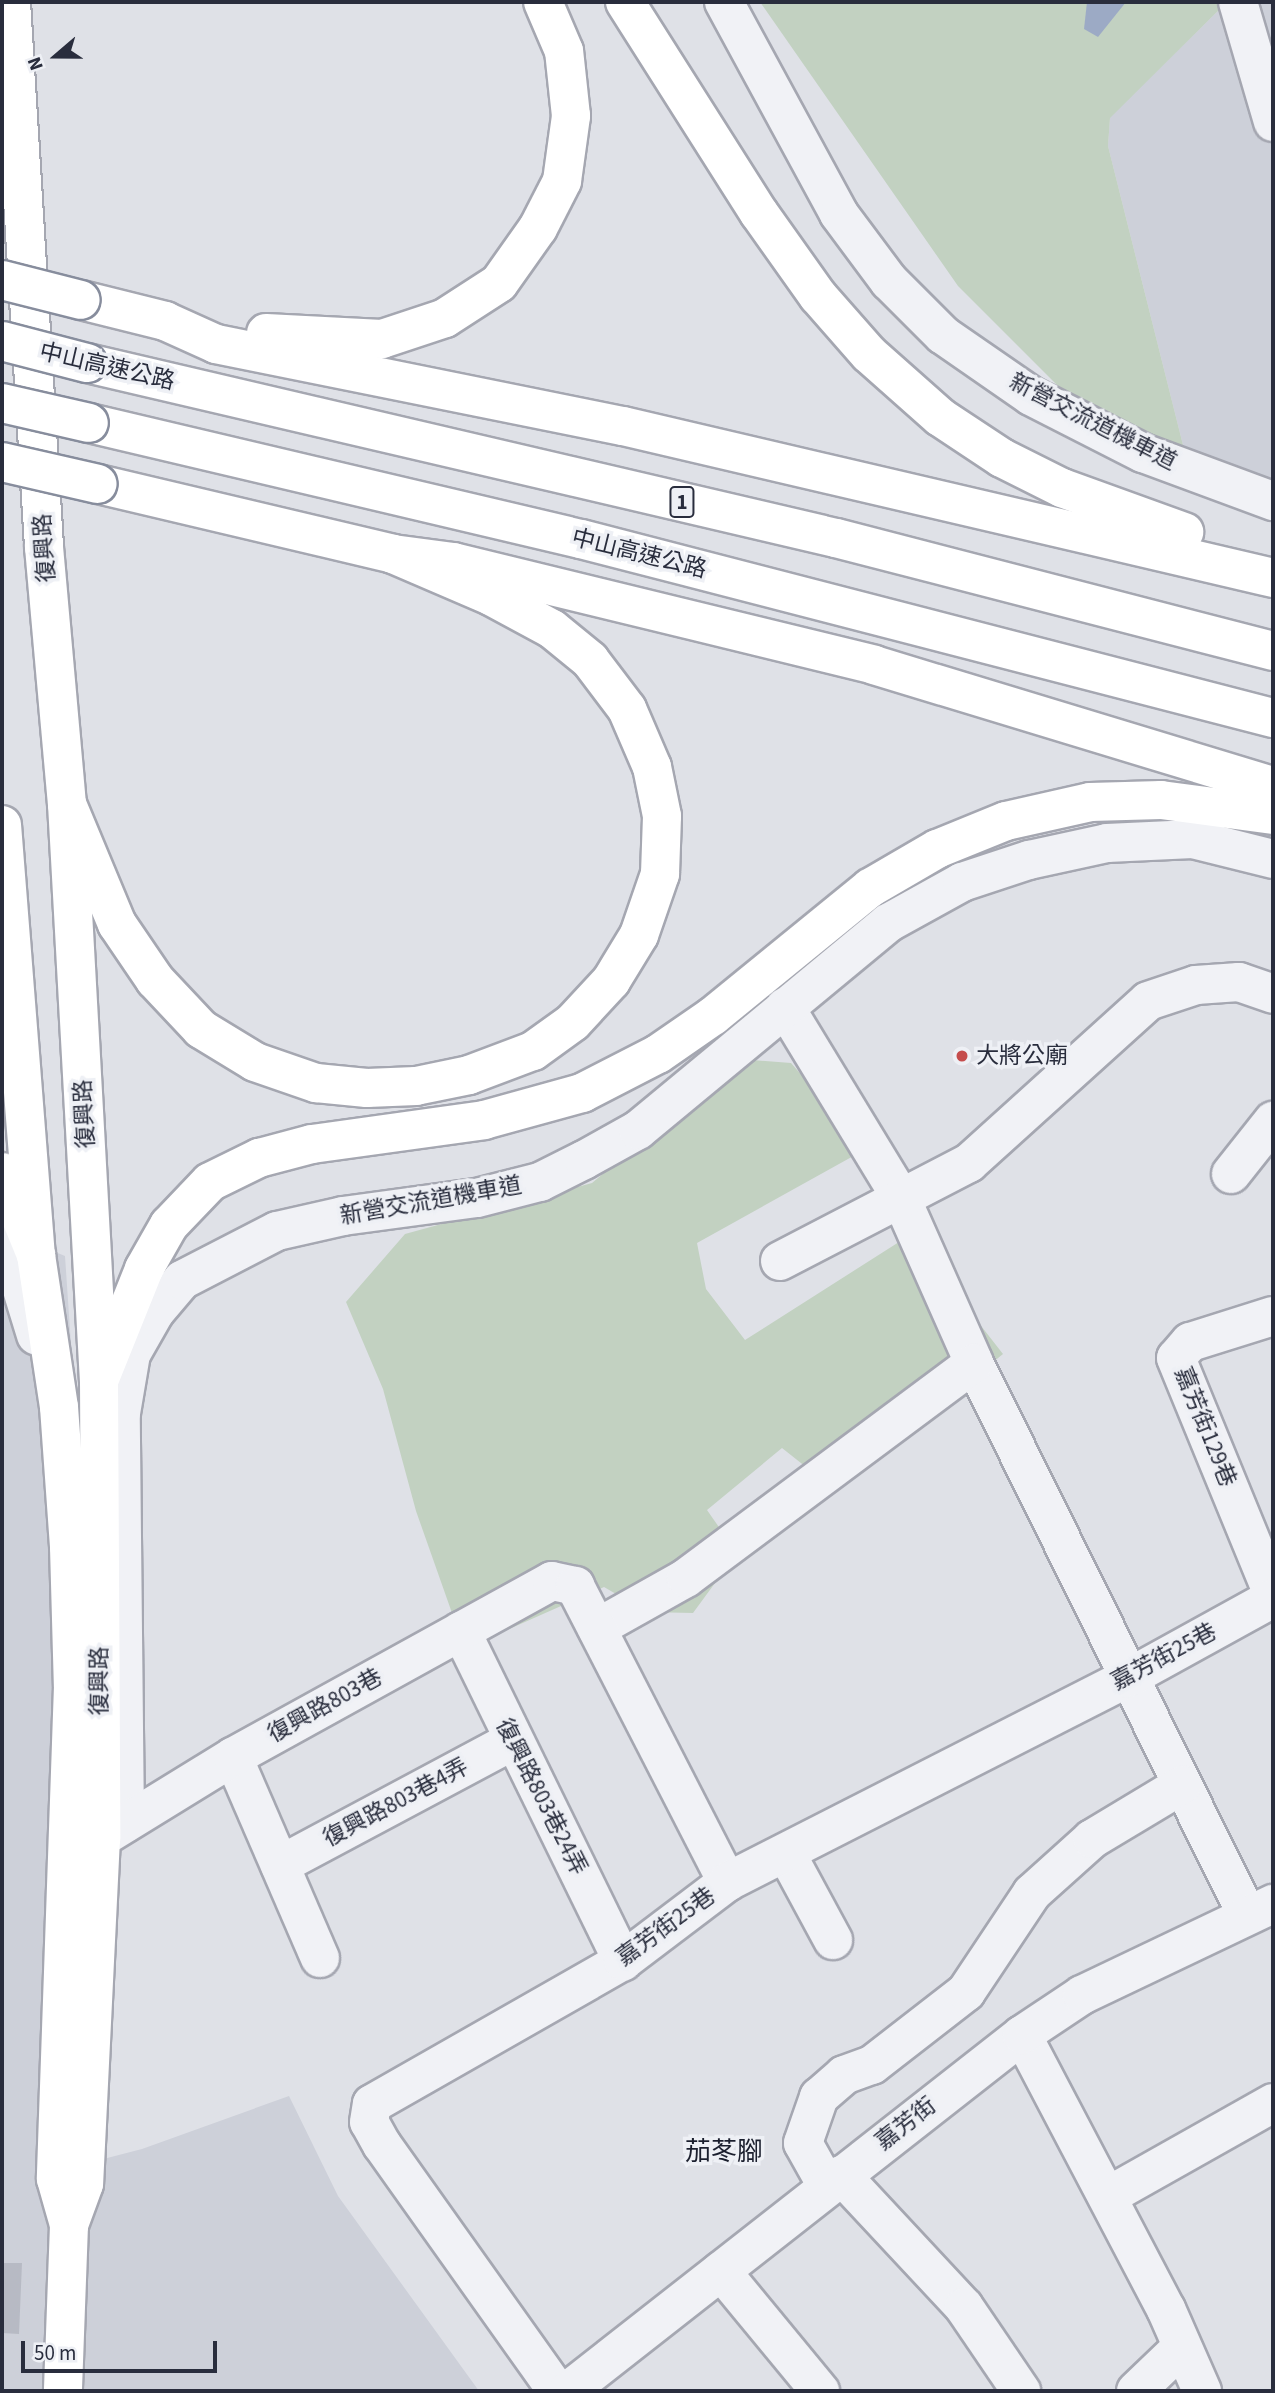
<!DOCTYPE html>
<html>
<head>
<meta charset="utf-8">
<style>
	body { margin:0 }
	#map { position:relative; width:1275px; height:2393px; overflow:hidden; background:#dfe1e7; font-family:"Source Sans 3","Noto Sans TC",sans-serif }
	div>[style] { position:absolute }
	.built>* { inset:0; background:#cdd0d9 }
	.green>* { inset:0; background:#c2d1c1 }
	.water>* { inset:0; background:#9caac5 }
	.building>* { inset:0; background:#b7bac4 }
	.roads { filter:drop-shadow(2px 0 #a5a7b1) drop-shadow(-2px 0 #a5a7b1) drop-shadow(0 2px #a5a7b1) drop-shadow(0 -2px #a5a7b1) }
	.minor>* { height:38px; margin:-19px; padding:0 19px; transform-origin:19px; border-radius:19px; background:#f1f2f6 }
	.major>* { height:38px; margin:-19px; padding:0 19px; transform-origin:19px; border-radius:19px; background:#fff }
	.highway>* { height:38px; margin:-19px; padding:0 19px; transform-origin:19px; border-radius:19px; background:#fff }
	.bridges { filter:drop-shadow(2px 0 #878d9d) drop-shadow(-2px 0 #878d9d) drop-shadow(0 2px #878d9d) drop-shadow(0 -2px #878d9d) }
	.highway-bridge>* { height:38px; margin:-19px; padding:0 19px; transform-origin:19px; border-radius:19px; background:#fff }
	.dots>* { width:19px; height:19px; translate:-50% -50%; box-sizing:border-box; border:4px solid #eef0f5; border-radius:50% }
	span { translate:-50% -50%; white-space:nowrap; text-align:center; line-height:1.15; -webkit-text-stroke:7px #eef0f5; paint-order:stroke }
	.shield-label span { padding:2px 5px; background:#eef0f5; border:2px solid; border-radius:5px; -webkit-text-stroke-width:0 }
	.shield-label { font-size:21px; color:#292d3d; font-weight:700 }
	.street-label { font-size:23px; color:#292d3d }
	.poi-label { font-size:23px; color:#292d3d }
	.left { translate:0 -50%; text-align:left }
	.quarter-label { font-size:26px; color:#1b1f2e }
	.frame { position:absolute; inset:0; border:4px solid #292d3d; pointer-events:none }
	.north { position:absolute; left:21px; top:21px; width:70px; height:70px; -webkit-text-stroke:5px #eef0f5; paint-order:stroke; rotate:250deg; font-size:19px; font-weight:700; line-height:28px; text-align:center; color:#292d3d }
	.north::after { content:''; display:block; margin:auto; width:24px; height:32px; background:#292d3d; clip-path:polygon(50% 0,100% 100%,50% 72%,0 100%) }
	.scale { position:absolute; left:21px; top:2341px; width:196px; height:32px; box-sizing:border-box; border:4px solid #292d3d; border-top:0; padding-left:9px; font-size:21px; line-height:24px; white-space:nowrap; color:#292d3d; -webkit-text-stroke:5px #eef0f5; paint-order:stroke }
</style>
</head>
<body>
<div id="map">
	<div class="built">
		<div style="clip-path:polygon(1227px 2px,1273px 2px,1273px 486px,1185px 453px,1108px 146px,1110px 117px)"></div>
		<div style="clip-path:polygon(2px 1230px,65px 1256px,86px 1566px,84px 2164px,142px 2149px,289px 2096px,338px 2196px,479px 2391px,2px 2391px)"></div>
	</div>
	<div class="green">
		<div style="clip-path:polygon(760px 2px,1227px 2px,1110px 118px,1108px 146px,1185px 453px,1069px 397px,958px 286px)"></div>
		<div style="clip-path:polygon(740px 1059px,791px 1063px,866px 1149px,697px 1243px,706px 1289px,745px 1340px,910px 1235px,1003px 1354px,835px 1490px,782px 1448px,707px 1510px,737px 1553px,693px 1613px,647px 1612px,604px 1587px,473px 1645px,452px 1613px,416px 1511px,383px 1389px,346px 1302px,405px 1234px,592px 1183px)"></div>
	</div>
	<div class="water">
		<div style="clip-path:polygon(1087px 2px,1126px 2px,1098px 37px,1084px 29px)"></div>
	</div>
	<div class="building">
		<div style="clip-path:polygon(2px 2263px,22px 2263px,19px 2334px,2px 2333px)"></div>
	</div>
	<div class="roads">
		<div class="minor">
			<div style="left:724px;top:2px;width:241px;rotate:61.5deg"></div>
			<div style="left:839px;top:214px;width:84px;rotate:53.3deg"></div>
			<div style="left:889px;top:281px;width:76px;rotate:45deg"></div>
			<div style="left:943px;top:335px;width:107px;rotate:34.7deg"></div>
			<div style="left:1031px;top:396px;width:126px;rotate:27deg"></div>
			<div style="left:1143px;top:453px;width:139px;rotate:20.3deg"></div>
			<div style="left:1238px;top:2px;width:125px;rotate:73.7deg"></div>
			<div style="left:785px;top:1007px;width:223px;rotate:58.7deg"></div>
			<div style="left:901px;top:1198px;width:180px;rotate:66.1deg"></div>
			<div style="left:974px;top:1363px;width:614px;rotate:63.69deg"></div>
			<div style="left:1231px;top:1174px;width:68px;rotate:-51.6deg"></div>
			<div style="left:2px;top:1238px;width:21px;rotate:62deg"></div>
			<div style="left:12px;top:1257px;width:82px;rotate:72.9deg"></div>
			<div style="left:780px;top:1261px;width:213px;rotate:-27.4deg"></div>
			<div style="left:969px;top:1163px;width:241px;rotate:-42.1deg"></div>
			<div style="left:1148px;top:1001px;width:51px;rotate:-18.4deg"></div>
			<div style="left:1196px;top:985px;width:43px;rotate:-4deg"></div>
			<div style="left:1239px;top:982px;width:36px;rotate:19deg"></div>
			<div style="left:1273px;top:1316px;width:87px;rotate:162.6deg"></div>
			<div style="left:1190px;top:1342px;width:21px;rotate:131deg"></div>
			<div style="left:1176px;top:1358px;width:256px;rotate:67.7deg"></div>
			<div style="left:597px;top:1628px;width:102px;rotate:-29.3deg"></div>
			<div style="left:686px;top:1578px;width:359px;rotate:-36.7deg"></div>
			<div style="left:461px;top:1631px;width:368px;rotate:63.9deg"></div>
			<div style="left:233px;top:1757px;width:219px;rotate:66.6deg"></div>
			<div style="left:125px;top:1823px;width:410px;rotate:-90.6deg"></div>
			<div style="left:121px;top:1413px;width:60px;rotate:-80.4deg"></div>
			<div style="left:131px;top:1354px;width:48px;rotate:-60.3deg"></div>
			<div style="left:155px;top:1312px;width:42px;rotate:-49.8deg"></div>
			<div style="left:182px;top:1280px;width:107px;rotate:-27.3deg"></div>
			<div style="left:277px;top:1231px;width:68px;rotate:-12.8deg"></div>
			<div style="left:343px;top:1216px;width:135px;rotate:-7.7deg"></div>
			<div style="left:477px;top:1198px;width:65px;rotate:-14.3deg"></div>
			<div style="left:540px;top:1182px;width:49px;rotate:-26.6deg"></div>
			<div style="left:584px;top:1160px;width:62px;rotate:-29.1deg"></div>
			<div style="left:638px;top:1130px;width:325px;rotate:-39.6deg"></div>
			<div style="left:888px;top:923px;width:85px;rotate:-29deg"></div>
			<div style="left:962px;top:882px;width:71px;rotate:-18.2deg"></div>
			<div style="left:1029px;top:860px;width:80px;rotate:-12.3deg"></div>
			<div style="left:1107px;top:843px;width:86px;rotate:-2.7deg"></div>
			<div style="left:1193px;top:839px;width:82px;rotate:14deg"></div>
			<div style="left:106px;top:1835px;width:149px;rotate:-31.6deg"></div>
			<div style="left:233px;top:1757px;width:364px;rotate:-28.9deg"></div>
			<div style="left:552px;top:1581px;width:24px;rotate:12deg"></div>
			<div style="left:575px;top:1586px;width:333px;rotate:62.8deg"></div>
			<div style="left:786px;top:1853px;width:99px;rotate:61.6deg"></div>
			<div style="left:280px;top:1865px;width:263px;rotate:-28.1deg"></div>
			<div style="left:1022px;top:2035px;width:310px;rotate:62.3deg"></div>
			<div style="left:1166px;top:2309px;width:90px;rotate:66.3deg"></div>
			<div style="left:841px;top:2175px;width:180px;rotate:47deg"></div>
			<div style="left:964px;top:2307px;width:102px;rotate:55.8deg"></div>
			<div style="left:827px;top:2186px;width:49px;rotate:-119.2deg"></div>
			<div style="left:803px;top:2143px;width:49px;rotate:-70.8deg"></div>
			<div style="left:819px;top:2097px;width:33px;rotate:-41deg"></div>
			<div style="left:844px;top:2075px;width:30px;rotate:-20deg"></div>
			<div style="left:872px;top:2065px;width:119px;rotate:-37.8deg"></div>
			<div style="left:966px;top:1992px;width:119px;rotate:-56.3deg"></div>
			<div style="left:1032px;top:1893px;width:81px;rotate:-42deg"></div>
			<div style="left:1092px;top:1839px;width:105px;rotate:-31deg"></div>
			<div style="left:1108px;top:2196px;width:189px;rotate:-29.4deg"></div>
			<div style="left:721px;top:2271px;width:156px;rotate:50.5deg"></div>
			<div style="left:557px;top:2391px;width:302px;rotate:-125.4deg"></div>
			<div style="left:382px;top:2145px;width:26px;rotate:-119deg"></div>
			<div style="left:369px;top:2122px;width:18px;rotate:-81deg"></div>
			<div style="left:372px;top:2104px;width:289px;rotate:-29.7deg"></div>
			<div style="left:623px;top:1961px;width:131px;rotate:-37.2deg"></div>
			<div style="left:727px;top:1882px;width:450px;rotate:-27deg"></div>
			<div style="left:1128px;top:1678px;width:166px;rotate:-28.9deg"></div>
			<div style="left:568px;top:2391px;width:577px;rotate:-38.1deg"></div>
			<div style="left:1022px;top:2035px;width:72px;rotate:-33.7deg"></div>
			<div style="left:1082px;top:1995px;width:212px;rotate:-25.5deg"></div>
			<div style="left:1136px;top:2391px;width:61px;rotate:-43.7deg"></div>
		</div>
		<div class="major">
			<div style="left:11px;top:2px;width:546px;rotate:86.53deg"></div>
			<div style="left:44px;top:547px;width:258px;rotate:84.9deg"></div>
			<div style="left:67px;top:804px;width:578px;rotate:86.83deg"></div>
			<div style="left:99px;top:1381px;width:457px;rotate:89.7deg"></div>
			<div style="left:101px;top:1838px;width:346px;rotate:92.8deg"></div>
			<div style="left:84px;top:2184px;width:44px;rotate:110.1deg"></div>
			<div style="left:69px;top:2225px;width:166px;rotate:92.1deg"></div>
			<div style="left:2px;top:825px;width:431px;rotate:85.5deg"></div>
			<div style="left:36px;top:1255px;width:154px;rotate:81.4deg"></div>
			<div style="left:59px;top:1407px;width:140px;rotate:85.9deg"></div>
			<div style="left:69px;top:1547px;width:139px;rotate:88.4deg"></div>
			<div style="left:73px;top:1686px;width:493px;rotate:92deg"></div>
			<div style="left:56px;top:2179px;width:48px;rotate:74.2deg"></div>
		</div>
		<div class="highway">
			<div style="left:625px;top:2px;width:250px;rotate:57.6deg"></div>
			<div style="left:759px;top:213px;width:102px;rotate:54.6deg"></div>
			<div style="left:818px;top:296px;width:77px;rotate:48.7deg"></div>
			<div style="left:869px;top:354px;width:95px;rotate:41.6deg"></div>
			<div style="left:940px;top:417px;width:74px;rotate:33.5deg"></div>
			<div style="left:1002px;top:458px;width:67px;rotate:26.6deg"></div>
			<div style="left:1062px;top:488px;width:130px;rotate:19.8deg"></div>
			<div style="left:81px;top:300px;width:87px;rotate:14deg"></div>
			<div style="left:165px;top:321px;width:56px;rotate:24.3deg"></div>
			<div style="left:216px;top:344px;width:415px;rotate:11.4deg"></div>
			<div style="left:623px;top:426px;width:668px;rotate:13.16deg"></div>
			<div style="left:266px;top:333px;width:116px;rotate:3deg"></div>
			<div style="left:382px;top:339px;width:66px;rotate:-18.4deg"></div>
			<div style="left:445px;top:318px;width:64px;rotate:-32.9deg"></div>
			<div style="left:499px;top:283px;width:67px;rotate:-54.7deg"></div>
			<div style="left:538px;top:228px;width:53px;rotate:-62.9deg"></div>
			<div style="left:562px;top:181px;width:66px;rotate:-82.1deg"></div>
			<div style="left:571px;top:116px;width:65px;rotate:-96.1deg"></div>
			<div style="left:564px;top:51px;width:53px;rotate:-113.2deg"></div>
			<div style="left:87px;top:363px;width:769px;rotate:13.15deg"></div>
			<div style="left:836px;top:538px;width:451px;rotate:14.5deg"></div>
			<div style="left:89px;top:423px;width:505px;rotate:13.27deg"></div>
			<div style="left:581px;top:539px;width:715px;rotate:14.5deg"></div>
			<div style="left:98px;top:484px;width:303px;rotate:13.3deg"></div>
			<div style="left:393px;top:554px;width:61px;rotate:7.6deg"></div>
			<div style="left:453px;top:562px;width:433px;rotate:13.7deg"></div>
			<div style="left:874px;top:665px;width:417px;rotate:16.9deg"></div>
			<div style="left:67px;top:804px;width:130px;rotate:67.4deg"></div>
			<div style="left:117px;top:924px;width:68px;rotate:55.8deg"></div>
			<div style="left:155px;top:980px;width:67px;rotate:46.8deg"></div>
			<div style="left:201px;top:1029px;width:63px;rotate:31.4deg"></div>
			<div style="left:255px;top:1062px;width:65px;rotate:19deg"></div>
			<div style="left:316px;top:1083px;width:51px;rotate:5.6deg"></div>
			<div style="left:367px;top:1088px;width:49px;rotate:-2.3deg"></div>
			<div style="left:416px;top:1086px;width:54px;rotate:-11.7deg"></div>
			<div style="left:469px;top:1075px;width:68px;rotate:-20.6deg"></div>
			<div style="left:533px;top:1051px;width:49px;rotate:-35.9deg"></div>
			<div style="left:573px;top:1022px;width:56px;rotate:-47.2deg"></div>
			<div style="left:611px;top:981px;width:54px;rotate:-58.7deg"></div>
			<div style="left:639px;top:935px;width:65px;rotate:-71deg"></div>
			<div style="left:660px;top:874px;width:58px;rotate:-88deg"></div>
			<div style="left:662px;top:816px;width:50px;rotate:-101.5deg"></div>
			<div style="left:652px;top:767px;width:63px;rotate:-113.3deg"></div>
			<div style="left:627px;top:709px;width:61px;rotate:-127.1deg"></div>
			<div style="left:590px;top:660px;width:49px;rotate:-140.8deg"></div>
			<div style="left:552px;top:629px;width:69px;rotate:-151.6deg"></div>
			<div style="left:491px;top:596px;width:107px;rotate:-156.8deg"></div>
			<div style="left:2px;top:1172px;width:90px;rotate:67.7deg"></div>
			<div style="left:99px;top:1381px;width:121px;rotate:-68.1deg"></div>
			<div style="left:144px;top:1269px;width:51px;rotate:-60.4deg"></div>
			<div style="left:169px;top:1225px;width:59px;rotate:-46.4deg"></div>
			<div style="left:210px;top:1182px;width:55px;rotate:-26.1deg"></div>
			<div style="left:259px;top:1158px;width:55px;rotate:-14.8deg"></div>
			<div style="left:312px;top:1144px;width:174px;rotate:-7.9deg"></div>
			<div style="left:484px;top:1120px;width:102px;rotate:-15.4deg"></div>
			<div style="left:582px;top:1093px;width:85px;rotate:-27.2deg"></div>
			<div style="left:658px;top:1054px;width:67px;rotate:-34.6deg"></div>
			<div style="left:713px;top:1016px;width:203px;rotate:-39.2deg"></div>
			<div style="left:870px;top:888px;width:78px;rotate:-30.2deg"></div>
			<div style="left:937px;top:849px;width:74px;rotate:-22.1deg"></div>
			<div style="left:1006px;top:821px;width:86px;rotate:-12.7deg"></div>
			<div style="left:1090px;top:802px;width:71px;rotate:-1.6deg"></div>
			<div style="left:1161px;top:800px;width:113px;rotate:7.6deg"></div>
		</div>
	</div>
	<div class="bridges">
		<div class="highway-bridge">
			<div style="left:2px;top:280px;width:81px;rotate:14.2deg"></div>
			<div style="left:2px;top:341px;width:88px;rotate:14.5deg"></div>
			<div style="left:2px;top:403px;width:89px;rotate:12.9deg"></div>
			<div style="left:2px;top:462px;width:98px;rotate:12.9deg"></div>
		</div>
	</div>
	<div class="dots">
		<div style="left:962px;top:1056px;background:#c54c4c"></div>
	</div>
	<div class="shield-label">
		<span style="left:682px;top:502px">1</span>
	</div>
	<div class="street-label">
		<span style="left:107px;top:367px;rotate:13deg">中山高速公路</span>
		<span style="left:1093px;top:422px;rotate:27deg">新營交流道機車道</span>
		<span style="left:45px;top:548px;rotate:-94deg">復興路</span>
		<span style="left:639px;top:554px;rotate:14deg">中山高速公路</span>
		<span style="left:85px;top:1114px;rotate:-93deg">復興路</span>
		<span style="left:431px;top:1201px;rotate:-10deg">新營交流道機車道</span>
		<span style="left:1205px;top:1427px;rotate:68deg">嘉芳街129巷</span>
		<span style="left:1164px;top:1657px;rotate:-28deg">嘉芳街25巷</span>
		<span style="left:100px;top:1681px;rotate:-90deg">復興路</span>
		<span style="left:325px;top:1706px;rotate:-29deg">復興路803巷</span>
		<span style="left:541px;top:1797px;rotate:63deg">復興路803巷24弄</span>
		<span style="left:396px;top:1803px;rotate:-28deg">復興路803巷4弄</span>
		<span style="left:666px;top:1927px;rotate:-36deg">嘉芳街25巷</span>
		<span style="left:906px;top:2124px;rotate:-38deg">嘉芳街</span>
	</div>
	<div class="poi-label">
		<span class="left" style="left:976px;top:1056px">大將公廟</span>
	</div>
	<div class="quarter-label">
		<span style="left:724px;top:2152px">茄苳腳</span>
	</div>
	<div class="frame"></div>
	<div class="north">N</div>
	<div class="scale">50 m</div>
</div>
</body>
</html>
